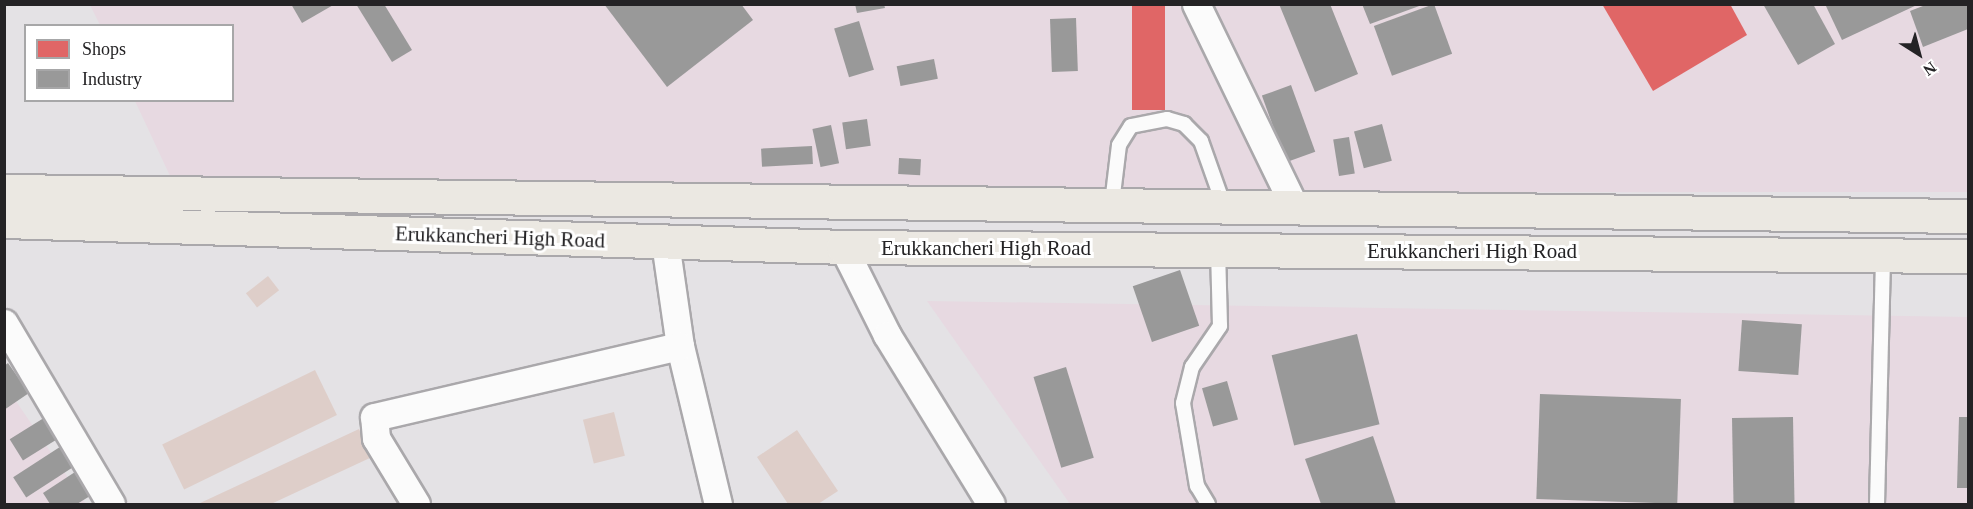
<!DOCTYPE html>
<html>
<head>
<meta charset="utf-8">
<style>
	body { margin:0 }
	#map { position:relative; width:1973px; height:509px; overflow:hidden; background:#e4e2e5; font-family:Georgia,serif }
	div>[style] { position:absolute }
	.industrial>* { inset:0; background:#e7d9e1 }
	.shops>* { inset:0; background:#e06666; transform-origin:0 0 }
	.industry>* { inset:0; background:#999; transform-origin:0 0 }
	.building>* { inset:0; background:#decec9; transform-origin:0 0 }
	.roads { filter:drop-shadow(2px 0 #aaa8ab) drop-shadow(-2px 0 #aaa8ab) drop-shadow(0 2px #aaa8ab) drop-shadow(0 -2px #aaa8ab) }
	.lane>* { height:14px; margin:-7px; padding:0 7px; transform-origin:7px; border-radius:7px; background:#fbfbfb }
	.street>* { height:27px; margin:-13.5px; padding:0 13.5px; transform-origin:13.5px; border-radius:13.5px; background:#fbfbfb }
	.primary>* { height:33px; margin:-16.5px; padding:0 16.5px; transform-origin:16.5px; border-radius:16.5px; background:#ebe8e2 }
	span { translate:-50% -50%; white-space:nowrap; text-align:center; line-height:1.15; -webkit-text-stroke:6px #fff; paint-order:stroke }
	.street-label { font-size:21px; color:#242325 }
	.frame { position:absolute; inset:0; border:6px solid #242325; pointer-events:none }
	.legend { position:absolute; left:24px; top:24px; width:210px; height:78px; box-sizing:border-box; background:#fff; border:2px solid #a7a7a8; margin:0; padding:8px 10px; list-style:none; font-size:18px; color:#242325 }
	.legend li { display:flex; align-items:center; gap:12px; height:30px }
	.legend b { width:30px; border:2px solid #a7a7a8 }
	.north { position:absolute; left:1889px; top:24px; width:60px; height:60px; -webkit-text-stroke:4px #fff; paint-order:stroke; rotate:144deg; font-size:16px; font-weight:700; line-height:24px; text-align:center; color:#242325 }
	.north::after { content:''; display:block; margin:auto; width:21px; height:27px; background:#242325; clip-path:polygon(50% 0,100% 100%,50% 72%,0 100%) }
</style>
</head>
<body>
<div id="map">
	<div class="industrial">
		<div style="clip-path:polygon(90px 5px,1968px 5px,1968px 192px,178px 193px,135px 101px,232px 100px,232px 26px,100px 25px)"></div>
		<div style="clip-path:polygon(927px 301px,1968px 317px,1968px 504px,1070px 504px)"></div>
		<div style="clip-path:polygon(5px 385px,86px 504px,5px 504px)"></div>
	</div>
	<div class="shops">
		<div style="left:1132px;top:4px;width:33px;height:106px"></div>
		<div style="clip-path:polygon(1602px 4px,1730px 4px,1747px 35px,1653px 91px)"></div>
	</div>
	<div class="industry">
		<div style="clip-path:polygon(291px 4px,335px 4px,302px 23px)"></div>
		<div style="clip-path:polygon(356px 4px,384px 4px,412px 50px,392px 62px)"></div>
		<div style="clip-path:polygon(604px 4px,741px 4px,753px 20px,667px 87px)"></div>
		<div style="clip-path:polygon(855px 4px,884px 4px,885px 8px,857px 13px)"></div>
		<div style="clip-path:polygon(1279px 4px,1330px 4px,1358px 74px,1315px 92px)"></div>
		<div style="clip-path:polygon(1362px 4px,1422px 4px,1422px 5px,1370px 24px)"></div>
		<div style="left:1434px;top:4px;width:53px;height:64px;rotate:70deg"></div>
		<div style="clip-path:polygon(1763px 4px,1813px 4px,1835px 44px,1798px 65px)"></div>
		<div style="clip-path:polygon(1825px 4px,1919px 4px,1842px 40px)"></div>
		<div style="clip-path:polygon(1928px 4px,1968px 4px,1968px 29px,1923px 47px,1910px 11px)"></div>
		<div style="left:1076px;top:18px;width:53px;height:26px;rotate:88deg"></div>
		<div style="left:859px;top:21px;width:51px;height:26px;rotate:73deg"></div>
		<div style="left:934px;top:59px;width:20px;height:38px;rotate:79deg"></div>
		<div style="left:1291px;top:85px;width:71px;height:31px;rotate:70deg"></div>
		<div style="left:867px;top:119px;width:27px;height:25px;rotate:82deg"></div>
		<div style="left:1382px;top:124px;width:38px;height:29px;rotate:75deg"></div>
		<div style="left:831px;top:125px;width:39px;height:19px;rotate:78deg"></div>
		<div style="left:1349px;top:137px;width:37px;height:16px;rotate:81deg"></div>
		<div style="left:812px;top:146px;width:18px;height:51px;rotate:87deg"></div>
		<div style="left:899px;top:158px;width:22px;height:16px;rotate:3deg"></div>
		<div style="left:1180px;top:270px;width:59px;height:50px;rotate:71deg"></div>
		<div style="left:1742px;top:320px;width:60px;height:51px;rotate:4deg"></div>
		<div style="left:1357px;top:334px;width:93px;height:88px;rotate:76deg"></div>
		<div style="clip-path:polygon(8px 363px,29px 393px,4px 410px,4px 366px)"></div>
		<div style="left:1066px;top:367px;width:95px;height:34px;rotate:73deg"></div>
		<div style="left:1227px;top:381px;width:40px;height:26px;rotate:74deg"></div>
		<div style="left:1540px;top:394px;width:141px;height:105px;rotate:2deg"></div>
		<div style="left:47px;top:416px;width:25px;height:44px;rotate:58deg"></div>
		<div style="left:1793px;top:417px;width:87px;height:61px;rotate:89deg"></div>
		<div style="clip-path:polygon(1959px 417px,1968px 417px,1968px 488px,1957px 488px)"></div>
		<div style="clip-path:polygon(1373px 436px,1396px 504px,1321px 504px,1305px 459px)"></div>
		<div style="left:66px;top:443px;width:24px;height:63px;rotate:57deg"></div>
		<div style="clip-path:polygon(75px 472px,90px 496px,77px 504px,50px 504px,43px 493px)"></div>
	</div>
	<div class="building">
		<div style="left:268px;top:276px;width:18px;height:28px;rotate:52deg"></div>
		<div style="left:315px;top:370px;width:50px;height:170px;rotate:64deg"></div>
		<div style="left:614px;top:412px;width:45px;height:32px;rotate:76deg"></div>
		<div style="clip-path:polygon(359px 429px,372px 457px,271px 504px,198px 504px)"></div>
		<div style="clip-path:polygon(797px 430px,838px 491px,818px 504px,788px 504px,757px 457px)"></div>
	</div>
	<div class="roads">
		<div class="lane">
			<div style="left:1112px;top:203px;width:58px;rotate:-83.1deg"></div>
			<div style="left:1119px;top:145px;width:22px;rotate:-58deg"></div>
			<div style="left:1131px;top:126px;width:37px;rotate:-11deg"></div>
			<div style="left:1167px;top:119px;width:18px;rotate:16deg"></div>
			<div style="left:1184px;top:124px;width:24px;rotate:45deg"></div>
			<div style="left:1201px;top:141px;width:66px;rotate:70.5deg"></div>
			<div style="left:1208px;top:504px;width:21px;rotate:-121deg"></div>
			<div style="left:1197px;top:486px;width:84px;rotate:-99.6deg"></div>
			<div style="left:1183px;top:403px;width:37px;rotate:-76deg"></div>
			<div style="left:1192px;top:367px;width:50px;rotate:-55.7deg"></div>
			<div style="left:1220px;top:326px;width:77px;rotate:-91.5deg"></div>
			<div style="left:1877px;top:504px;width:248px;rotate:-88.6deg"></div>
		</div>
		<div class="street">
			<div style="left:1196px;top:4px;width:222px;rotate:64.1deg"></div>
			<div style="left:665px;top:242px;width:105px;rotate:81.8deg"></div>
			<div style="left:680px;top:346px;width:163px;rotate:76.5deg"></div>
			<div style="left:843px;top:247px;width:98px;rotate:63.4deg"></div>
			<div style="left:887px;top:335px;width:198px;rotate:58.4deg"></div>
			<div style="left:4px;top:323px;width:210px;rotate:59.4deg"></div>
			<div style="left:416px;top:504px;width:77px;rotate:-121.2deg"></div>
			<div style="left:376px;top:438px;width:21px;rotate:-95deg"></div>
			<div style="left:374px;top:417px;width:314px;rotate:-13.1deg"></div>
		</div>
		<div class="primary">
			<div style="left:4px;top:191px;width:1964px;rotate:0.73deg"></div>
			<div style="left:4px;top:221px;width:839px;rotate:1.77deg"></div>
			<div style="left:843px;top:247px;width:1125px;rotate:0.46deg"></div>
		</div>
	</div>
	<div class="street-label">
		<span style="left:500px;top:237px;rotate:2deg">Erukkancheri High Road</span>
		<span style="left:986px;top:248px">Erukkancheri High Road</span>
		<span style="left:1472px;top:251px">Erukkancheri High Road</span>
	</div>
	<div class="frame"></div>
	<ul class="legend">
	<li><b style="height:16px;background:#e06666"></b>Shops</li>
	<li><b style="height:16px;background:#999"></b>Industry</li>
	</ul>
	<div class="north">N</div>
</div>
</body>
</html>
